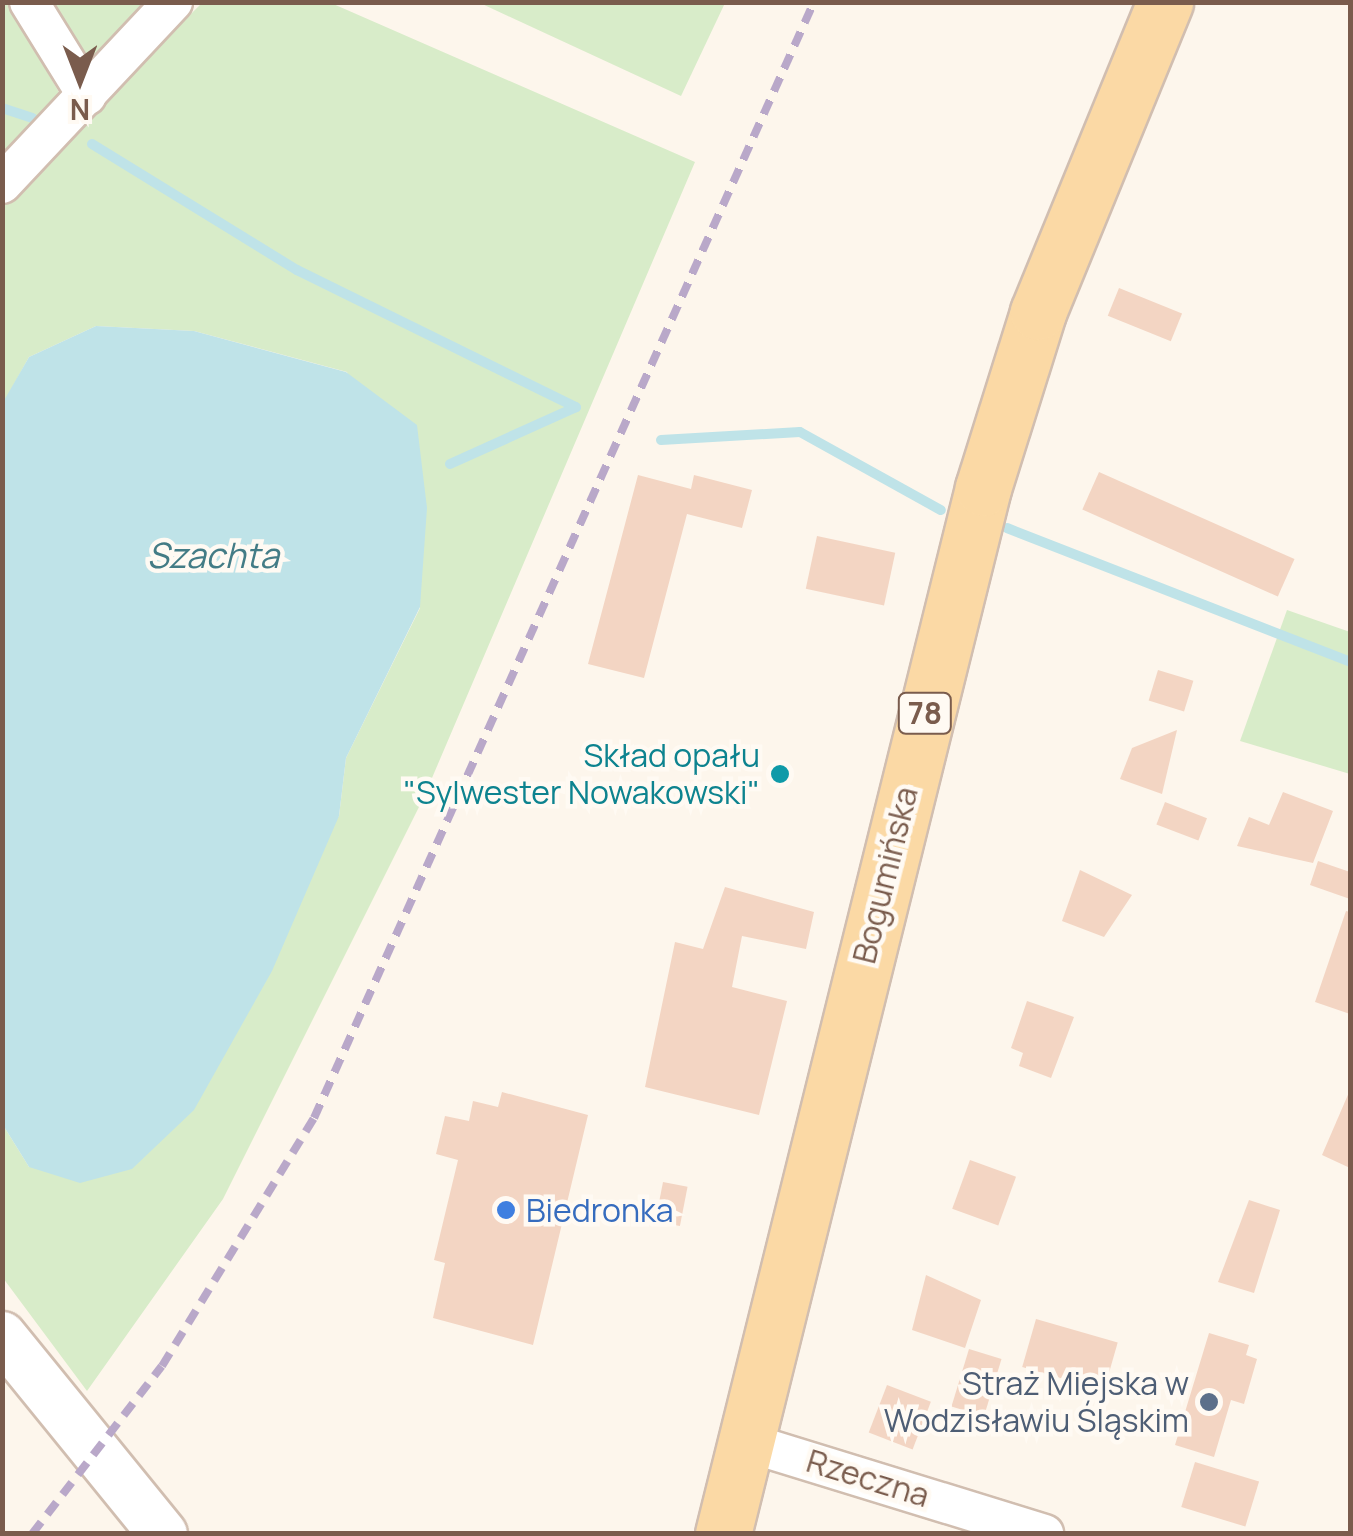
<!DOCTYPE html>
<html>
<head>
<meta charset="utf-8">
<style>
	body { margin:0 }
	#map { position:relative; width:1353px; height:1536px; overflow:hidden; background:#fdf6ec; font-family:Manrope,sans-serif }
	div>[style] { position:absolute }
	.green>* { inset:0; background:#d8ecc9 }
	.water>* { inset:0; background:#bfe3e8 }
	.stream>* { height:10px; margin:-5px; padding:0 5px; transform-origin:5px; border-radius:5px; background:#bfe3e8 }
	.building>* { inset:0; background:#f3d5c3; transform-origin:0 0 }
	.roads { filter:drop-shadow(2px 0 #d1beb0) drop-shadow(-2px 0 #d1beb0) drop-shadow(0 2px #d1beb0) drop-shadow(0 -2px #d1beb0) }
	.minor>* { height:38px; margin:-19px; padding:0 19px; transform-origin:19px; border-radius:19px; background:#fff }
	.tertiary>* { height:48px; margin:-24px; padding:0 24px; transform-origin:24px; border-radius:24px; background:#fff }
	.primary>* { height:55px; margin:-27.5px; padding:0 27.5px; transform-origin:27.5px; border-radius:27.5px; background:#fbd9a5 }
	.rail>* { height:8px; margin-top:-4px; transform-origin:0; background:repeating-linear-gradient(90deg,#b9a8c9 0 15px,transparent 0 25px) }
	.dots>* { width:28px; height:28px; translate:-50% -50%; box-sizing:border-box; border:5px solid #fffaf3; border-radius:50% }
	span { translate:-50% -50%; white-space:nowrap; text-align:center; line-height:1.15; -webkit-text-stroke:9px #fffaf3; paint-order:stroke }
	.shield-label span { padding:2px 8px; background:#fffaf3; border:2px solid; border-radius:8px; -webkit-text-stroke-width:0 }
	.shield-label { font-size:30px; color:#7a5c4d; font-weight:700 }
	.culture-label { font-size:32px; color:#0d838f }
	.right { translate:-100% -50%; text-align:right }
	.street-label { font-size:32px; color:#7a5c4d }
	.shop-label { font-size:32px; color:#366cbe }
	.left { translate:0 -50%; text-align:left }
	.service-label { font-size:32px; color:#4e5e75 }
	.water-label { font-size:35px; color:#437c86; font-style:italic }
	.frame { position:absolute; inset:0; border:5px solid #7a5c4d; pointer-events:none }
	.north { position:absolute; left:30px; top:30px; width:100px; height:100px; -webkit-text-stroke:8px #fffaf3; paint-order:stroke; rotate:180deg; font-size:28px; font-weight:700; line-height:40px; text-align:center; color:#7a5c4d }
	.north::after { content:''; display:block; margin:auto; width:35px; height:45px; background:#7a5c4d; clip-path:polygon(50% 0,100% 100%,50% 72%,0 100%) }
</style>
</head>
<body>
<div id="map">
	<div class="green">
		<div style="clip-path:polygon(7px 2px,60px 94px,3px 157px,2px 3px)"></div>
		<div style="clip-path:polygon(47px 3px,156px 3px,95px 70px)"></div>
		<div style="clip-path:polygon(202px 3px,331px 3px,695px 162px,423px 799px,223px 1199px,87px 1391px,3px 1278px,3px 1125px,29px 1167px,339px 816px,346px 758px,420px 608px,347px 372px,194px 331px,96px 326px,29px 357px,3px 404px,3px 200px)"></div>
		<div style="clip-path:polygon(480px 3px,725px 3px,681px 96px)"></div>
		<div style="clip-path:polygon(1287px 610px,1350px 632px,1350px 774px,1240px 741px)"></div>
	</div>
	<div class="water">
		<div style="clip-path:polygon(96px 326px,194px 331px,346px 372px,417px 425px,427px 508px,420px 607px,346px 758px,339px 816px,272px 971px,194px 1110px,132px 1169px,80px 1183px,29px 1167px,3px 1125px,2px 404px,29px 357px)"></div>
	</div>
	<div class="stream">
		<div style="left:2px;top:108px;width:32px;rotate:18deg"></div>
		<div style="left:92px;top:144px;width:241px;rotate:31.6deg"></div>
		<div style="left:297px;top:270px;width:311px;rotate:26.2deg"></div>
		<div style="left:661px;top:440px;width:139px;rotate:-3.3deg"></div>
		<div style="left:800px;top:432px;width:161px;rotate:29deg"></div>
		<div style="left:450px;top:464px;width:138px;rotate:-24.3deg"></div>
		<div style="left:1007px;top:528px;width:368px;rotate:21.3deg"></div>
	</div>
	<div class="building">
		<div style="left:1119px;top:288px;width:68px;height:30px;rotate:22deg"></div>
		<div style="left:1099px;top:472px;width:214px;height:41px;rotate:24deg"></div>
		<div style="clip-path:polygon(638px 475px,691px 489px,694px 475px,752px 490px,742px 528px,687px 514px,644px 678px,588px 664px)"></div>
		<div style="left:817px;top:536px;width:80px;height:54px;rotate:12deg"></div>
		<div style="left:1158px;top:670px;width:37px;height:32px;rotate:17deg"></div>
		<div style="clip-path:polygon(1177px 730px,1162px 794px,1120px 779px,1132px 748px)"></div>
		<div style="clip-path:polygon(1283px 792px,1333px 811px,1313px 863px,1237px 846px,1249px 817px,1269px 825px)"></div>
		<div style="left:1165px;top:802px;width:45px;height:24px;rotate:21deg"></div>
		<div style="clip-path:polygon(1318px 861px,1350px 872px,1350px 899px,1310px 885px)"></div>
		<div style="clip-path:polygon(1080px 870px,1132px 895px,1104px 937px,1062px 921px)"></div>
		<div style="clip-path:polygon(725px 887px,814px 912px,806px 949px,742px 936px,732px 987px,787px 1001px,759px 1115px,645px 1087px,675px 942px,703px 949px)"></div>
		<div style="clip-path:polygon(1346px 911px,1350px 912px,1350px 1014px,1315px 1002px)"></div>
		<div style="clip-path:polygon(1027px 1001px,1074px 1017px,1051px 1078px,1019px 1066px,1023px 1053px,1011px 1048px)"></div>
		<div style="clip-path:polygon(1350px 1090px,1350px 1168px,1322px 1155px)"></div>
		<div style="clip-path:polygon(502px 1092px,588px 1115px,533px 1345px,433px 1318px,445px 1263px,434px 1260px,458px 1160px,436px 1154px,445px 1116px,469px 1121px,473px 1101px,498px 1107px)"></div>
		<div style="left:970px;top:1160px;width:49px;height:52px;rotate:20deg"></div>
		<div style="left:663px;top:1182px;width:25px;height:40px;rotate:11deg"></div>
		<div style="clip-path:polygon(1249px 1200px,1280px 1210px,1254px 1293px,1218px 1282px)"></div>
		<div style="clip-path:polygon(926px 1275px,981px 1300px,965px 1348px,912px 1330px)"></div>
		<div style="left:1036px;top:1319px;width:85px;height:50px;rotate:16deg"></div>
		<div style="clip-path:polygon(1209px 1333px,1249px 1345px,1246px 1355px,1257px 1359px,1244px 1404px,1231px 1400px,1214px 1457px,1175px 1445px)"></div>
		<div style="left:969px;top:1349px;width:34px;height:60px;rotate:17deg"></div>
		<div style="left:887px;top:1385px;width:47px;height:51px;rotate:21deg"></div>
		<div style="left:1195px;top:1462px;width:67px;height:47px;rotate:17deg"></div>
	</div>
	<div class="roads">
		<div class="minor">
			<div style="left:29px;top:2px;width:110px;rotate:58.3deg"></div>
			<div style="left:2px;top:184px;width:250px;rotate:-46.8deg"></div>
			<div style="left:749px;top:1443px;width:309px;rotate:17.1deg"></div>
		</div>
		<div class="tertiary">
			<div style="left:2px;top:1336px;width:255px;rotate:50.9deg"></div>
		</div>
		<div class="primary">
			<div style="left:723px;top:1534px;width:1078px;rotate:-76.04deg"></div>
			<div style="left:983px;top:488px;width:184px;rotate:-72.6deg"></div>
			<div style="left:1038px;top:312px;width:335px;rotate:-67.7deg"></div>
		</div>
	</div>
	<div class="rail">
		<div style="left:32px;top:1534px;width:212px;rotate:-52.3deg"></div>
		<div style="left:162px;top:1366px;width:291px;rotate:-58.5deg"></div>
		<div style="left:314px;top:1118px;width:1223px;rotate:-65.87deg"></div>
	</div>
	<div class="dots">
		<div style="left:780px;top:774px;background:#0f9aa8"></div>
		<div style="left:506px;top:1210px;background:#3f7fe0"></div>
		<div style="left:1209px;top:1402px;background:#5c6f8a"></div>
	</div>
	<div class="shield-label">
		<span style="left:925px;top:713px">78</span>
	</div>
	<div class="culture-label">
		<span class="right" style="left:760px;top:774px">Skład opału<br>"Sylwester Nowakowski"</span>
	</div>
	<div class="street-label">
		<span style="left:885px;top:875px;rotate:-76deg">Bogumińska</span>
		<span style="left:868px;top:1478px;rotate:17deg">Rzeczna</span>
	</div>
	<div class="shop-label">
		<span class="left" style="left:526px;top:1210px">Biedronka</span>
	</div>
	<div class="service-label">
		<span class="right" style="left:1189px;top:1402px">Straż Miejska w<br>Wodzisławiu Śląskim</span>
	</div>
	<div class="water-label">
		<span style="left:213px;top:555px">Szachta</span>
	</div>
	<div class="frame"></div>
	<div class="north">N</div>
</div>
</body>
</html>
